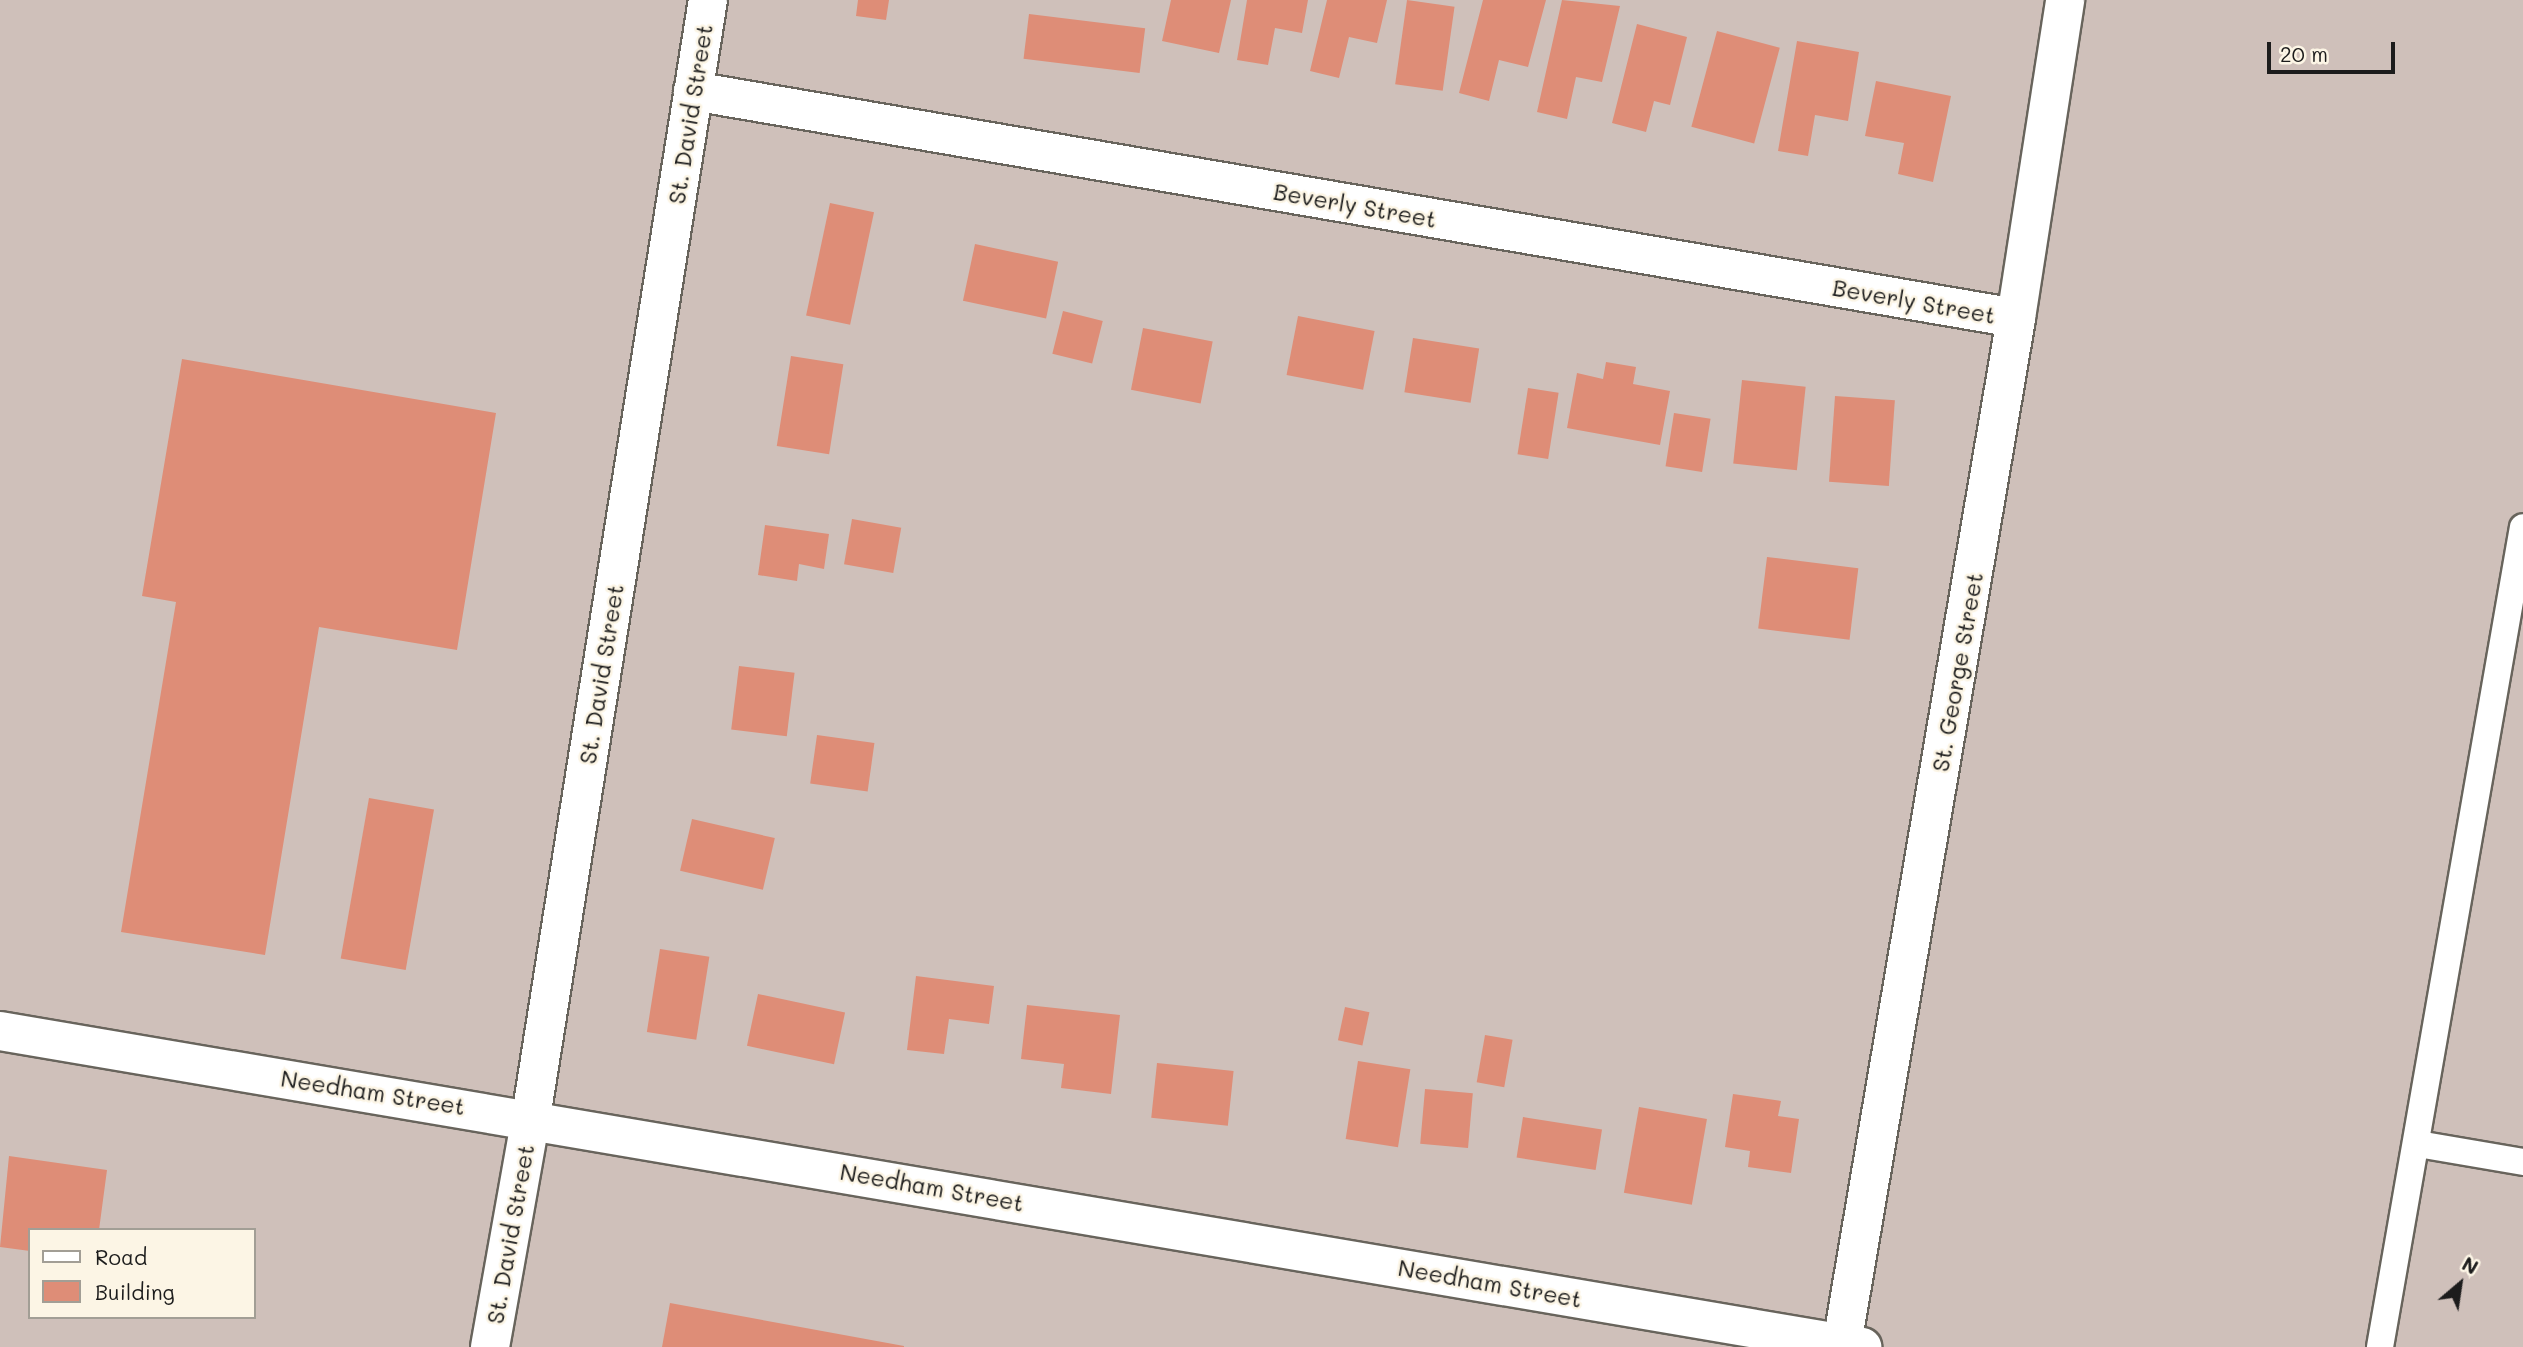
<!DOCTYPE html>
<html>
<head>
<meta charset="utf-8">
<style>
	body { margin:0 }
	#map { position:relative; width:2523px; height:1347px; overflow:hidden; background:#f4ebd3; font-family:Mali,sans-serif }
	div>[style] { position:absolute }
	.industrial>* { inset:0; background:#cfc0ba }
	.building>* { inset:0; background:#de8d77; transform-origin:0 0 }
	.roads { filter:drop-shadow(2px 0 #68645c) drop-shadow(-2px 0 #68645c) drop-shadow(0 2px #68645c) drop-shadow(0 -2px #68645c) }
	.lane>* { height:26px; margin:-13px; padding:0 13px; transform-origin:13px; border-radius:13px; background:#fff }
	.street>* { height:38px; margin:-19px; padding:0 19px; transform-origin:19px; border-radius:19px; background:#fff }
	span { translate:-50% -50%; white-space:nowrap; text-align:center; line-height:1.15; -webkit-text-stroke:5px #fcf5e5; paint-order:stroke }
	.street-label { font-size:23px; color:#1c1c1c }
	.legend { position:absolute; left:28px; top:1228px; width:228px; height:91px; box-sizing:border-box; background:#fcf5e5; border:2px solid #a29e95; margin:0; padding:9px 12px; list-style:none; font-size:21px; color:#1c1c1c }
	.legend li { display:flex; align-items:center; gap:14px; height:35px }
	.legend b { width:35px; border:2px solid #a29e95 }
	.north { position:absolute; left:2425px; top:1249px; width:70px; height:70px; -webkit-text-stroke:5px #fcf5e5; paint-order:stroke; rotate:29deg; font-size:19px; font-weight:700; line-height:28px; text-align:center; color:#1c1c1c }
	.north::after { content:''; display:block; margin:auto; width:24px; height:32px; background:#1c1c1c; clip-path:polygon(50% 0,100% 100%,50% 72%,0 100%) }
	.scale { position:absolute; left:2267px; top:42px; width:128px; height:32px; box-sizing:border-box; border:4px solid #1c1c1c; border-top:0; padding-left:9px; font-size:21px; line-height:24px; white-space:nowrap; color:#1c1c1c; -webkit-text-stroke:5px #fcf5e5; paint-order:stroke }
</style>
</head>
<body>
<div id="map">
	<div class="industrial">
		<div style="clip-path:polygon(evenodd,0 0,2523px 0,2523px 1347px,0 1347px,0 0,30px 1230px,254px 1230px,254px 1317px,30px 1317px,30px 1230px)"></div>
	</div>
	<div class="building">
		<div style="clip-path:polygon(858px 0,889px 0,886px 20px,856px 16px)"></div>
		<div style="clip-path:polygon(1171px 0,1231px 0,1219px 53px,1162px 41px)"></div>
		<div style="clip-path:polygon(1247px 0,1308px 0,1302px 33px,1275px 28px,1268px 65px,1237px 60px)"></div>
		<div style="clip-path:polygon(1327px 0,1387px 0,1377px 43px,1349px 37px,1339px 78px,1310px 71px)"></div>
		<div style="left:1407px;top:0;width:48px;height:85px;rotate:8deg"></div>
		<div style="clip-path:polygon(1483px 0,1546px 0,1528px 67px,1499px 60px,1489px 101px,1459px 93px)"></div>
		<div style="clip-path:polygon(1562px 0,1620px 6px,1602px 82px,1576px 77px,1567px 119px,1537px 112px)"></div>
		<div style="left:1029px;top:14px;width:117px;height:45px;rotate:7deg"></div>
		<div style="clip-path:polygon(1637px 24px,1687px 37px,1670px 105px,1654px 101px,1646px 132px,1612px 123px)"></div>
		<div style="left:1717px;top:31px;width:65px;height:99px;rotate:15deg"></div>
		<div style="clip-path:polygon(1797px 41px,1859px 52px,1848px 121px,1815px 115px,1808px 156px,1778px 151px)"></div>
		<div style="clip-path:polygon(1876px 81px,1951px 96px,1933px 182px,1898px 174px,1904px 143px,1865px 136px)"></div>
		<div style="left:830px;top:203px;width:45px;height:115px;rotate:12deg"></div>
		<div style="left:975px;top:244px;width:85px;height:58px;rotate:12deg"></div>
		<div style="left:1063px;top:311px;width:41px;height:44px;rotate:14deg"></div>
		<div style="left:1298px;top:316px;width:78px;height:60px;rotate:11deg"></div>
		<div style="left:1143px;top:328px;width:71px;height:63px;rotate:11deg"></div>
		<div style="left:1413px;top:338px;width:67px;height:55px;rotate:9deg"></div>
		<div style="left:791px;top:356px;width:53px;height:91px;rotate:9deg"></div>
		<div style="clip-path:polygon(182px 359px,496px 413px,457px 650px,319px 627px,265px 955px,121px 932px,176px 602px,142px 596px)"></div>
		<div style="clip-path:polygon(1606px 362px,1636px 367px,1633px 384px,1670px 391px,1660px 445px,1567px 428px,1577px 373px,1603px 379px)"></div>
		<div style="left:1742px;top:380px;width:64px;height:84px;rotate:6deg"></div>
		<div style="left:1528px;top:388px;width:31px;height:67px;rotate:9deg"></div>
		<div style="left:1835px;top:396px;width:60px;height:86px;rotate:4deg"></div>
		<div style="left:1674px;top:413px;width:37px;height:54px;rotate:9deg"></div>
		<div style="left:852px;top:519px;width:50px;height:46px;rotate:10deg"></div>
		<div style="clip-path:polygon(765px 525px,829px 534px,824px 569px,799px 564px,797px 581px,758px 575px)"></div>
		<div style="left:1767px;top:557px;width:92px;height:72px;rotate:7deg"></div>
		<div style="left:739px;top:666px;width:56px;height:64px;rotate:7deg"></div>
		<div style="left:817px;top:735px;width:58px;height:49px;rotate:8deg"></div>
		<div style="left:369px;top:798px;width:66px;height:163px;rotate:10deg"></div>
		<div style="left:692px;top:819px;width:85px;height:53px;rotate:13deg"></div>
		<div style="left:660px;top:949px;width:50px;height:84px;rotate:9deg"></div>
		<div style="clip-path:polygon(916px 976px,994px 986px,989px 1024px,949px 1019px,944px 1054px,907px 1050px)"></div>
		<div style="left:758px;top:994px;width:89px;height:53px;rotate:12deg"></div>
		<div style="clip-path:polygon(1027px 1005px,1120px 1015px,1111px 1094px,1061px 1088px,1064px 1064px,1021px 1059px)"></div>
		<div style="left:1345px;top:1007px;width:25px;height:34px;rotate:12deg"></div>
		<div style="left:1485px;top:1035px;width:28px;height:48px;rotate:10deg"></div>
		<div style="left:1358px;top:1061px;width:53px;height:79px;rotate:9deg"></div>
		<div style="left:1157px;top:1063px;width:77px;height:55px;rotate:6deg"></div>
		<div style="left:1425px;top:1089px;width:48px;height:55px;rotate:5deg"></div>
		<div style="clip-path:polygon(1733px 1094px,1781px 1101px,1778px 1116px,1799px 1119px,1791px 1173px,1748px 1167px,1750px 1151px,1725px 1147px)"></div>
		<div style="left:1639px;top:1107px;width:69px;height:87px;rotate:10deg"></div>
		<div style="left:1523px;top:1117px;width:80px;height:41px;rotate:9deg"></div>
		<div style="clip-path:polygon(9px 1156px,107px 1170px,99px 1230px,30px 1230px,30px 1251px,0 1247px)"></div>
		<div style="clip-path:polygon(670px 1303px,904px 1346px,904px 1347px,662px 1347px)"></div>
	</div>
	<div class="roads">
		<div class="lane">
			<div style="left:2418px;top:1144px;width:107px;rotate:9.7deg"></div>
			<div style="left:2380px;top:1347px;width:832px;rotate:-80.11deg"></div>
		</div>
		<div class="street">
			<div style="left:693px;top:91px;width:1342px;rotate:9.74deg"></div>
			<div style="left:0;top:1031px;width:1889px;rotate:9.63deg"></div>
			<div style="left:1842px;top:1344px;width:1041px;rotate:-80.37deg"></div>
			<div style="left:2016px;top:318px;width:322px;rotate:-81.2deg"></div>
			<div style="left:490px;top:1347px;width:234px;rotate:-79.9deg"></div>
			<div style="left:531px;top:1117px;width:1131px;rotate:-81deg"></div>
		</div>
	</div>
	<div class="street-label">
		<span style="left:690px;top:114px;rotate:-81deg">St. David Street</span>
		<span style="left:1355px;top:205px;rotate:10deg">Beverly Street</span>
		<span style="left:1914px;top:301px;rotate:10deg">Beverly Street</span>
		<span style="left:1957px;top:672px;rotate:-80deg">St. George Street</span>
		<span style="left:601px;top:674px;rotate:-81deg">St. David Street</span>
		<span style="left:373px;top:1092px;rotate:9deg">Needham Street</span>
		<span style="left:932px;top:1187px;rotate:10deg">Needham Street</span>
		<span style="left:510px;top:1234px;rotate:-80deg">St. David Street</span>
		<span style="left:1490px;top:1283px;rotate:10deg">Needham Street</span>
	</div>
	<ul class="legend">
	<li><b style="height:9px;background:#fff"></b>Road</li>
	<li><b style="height:19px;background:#de8d77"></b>Building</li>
	</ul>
	<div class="north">N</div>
	<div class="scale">20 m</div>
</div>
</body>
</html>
